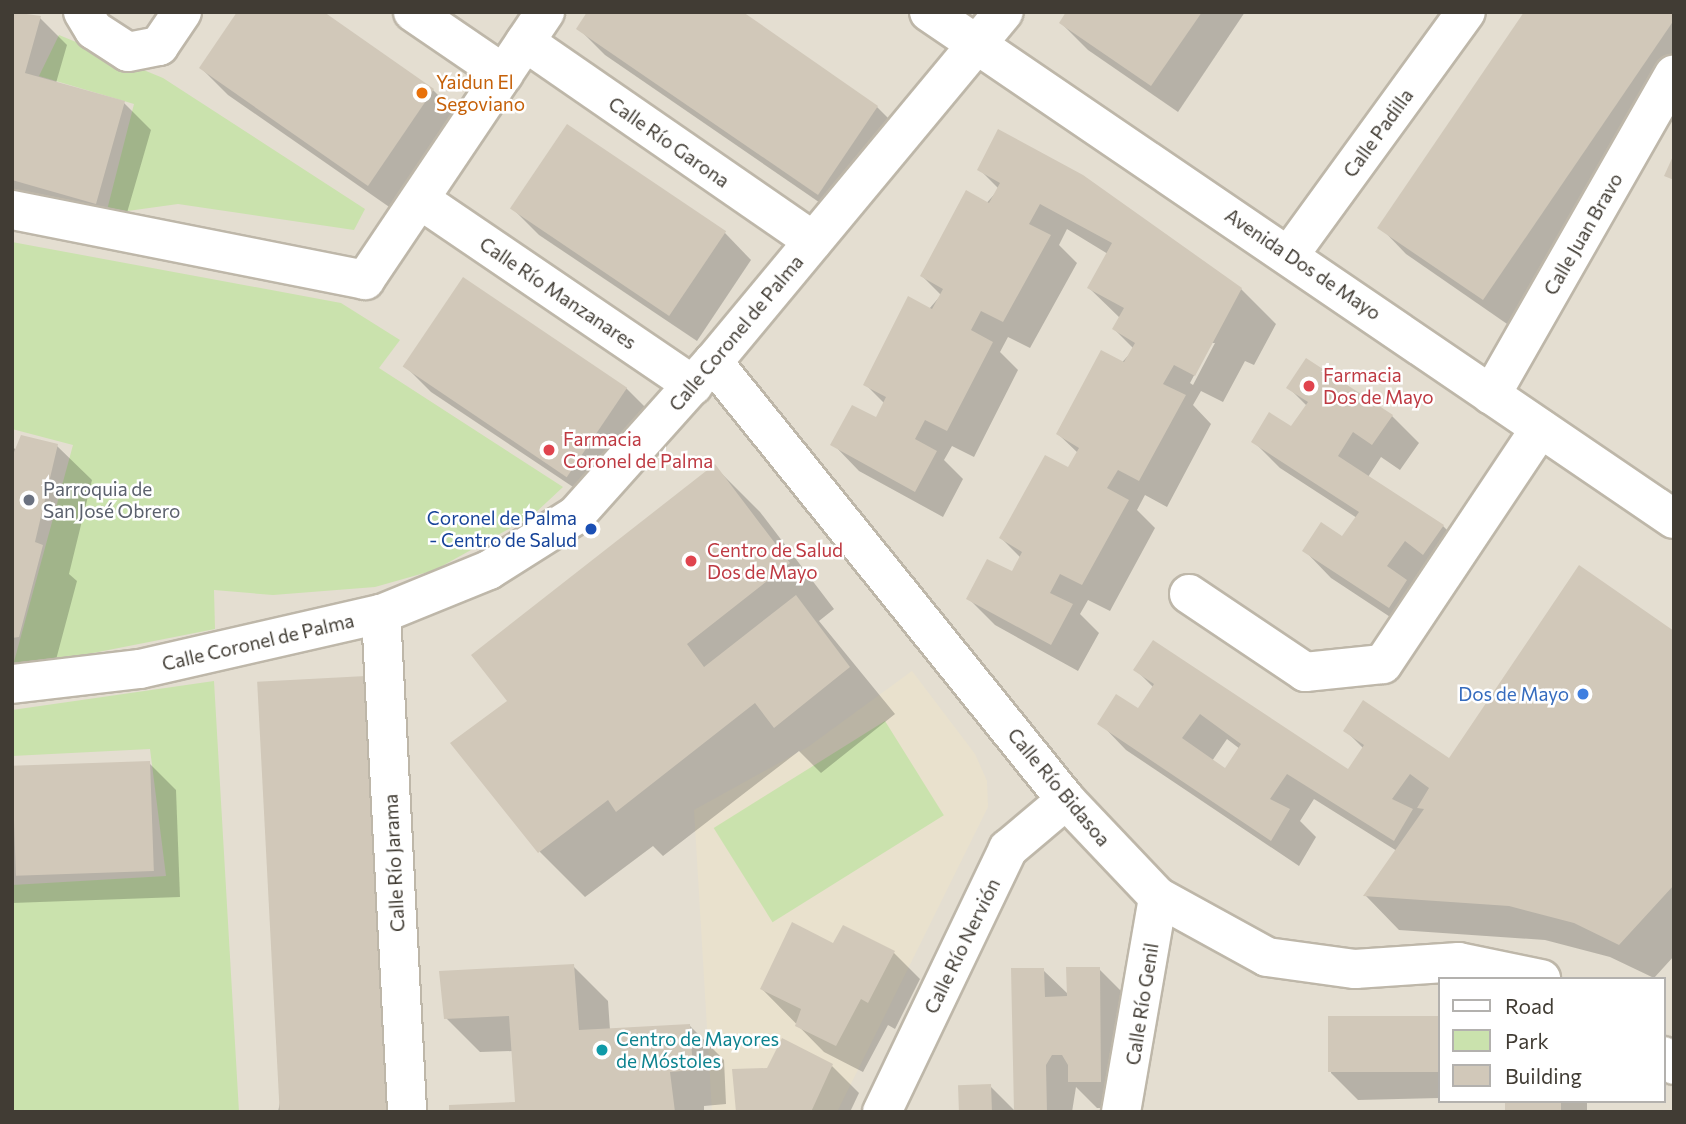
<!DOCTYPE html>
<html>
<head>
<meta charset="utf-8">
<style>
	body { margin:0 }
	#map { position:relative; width:1686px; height:1124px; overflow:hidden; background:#f0ece3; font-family:Commissioner,sans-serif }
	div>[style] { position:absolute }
	.residential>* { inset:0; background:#e4ded1 }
	.education>* { inset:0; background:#e9e1cd }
	.green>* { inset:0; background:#cae2ad; transform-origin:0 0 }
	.shadow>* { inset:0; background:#0003; transform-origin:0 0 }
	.building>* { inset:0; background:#d1c8b9; transform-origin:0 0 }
	.roads { filter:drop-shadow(2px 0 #beb7a9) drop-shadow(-2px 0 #beb7a9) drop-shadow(0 2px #beb7a9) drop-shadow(0 -2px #beb7a9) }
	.minor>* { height:38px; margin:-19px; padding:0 19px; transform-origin:19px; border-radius:19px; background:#fff }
	.dots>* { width:19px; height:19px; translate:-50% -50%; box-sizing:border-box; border:4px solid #fff; border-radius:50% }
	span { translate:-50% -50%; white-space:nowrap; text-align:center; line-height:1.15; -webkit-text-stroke:5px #fff; paint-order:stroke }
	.food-label { font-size:19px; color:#c56008 }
	.left { translate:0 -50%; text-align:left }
	.street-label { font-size:19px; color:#413c34 }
	.health-label { font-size:19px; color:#be3a42 }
	.worship-label { font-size:19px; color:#5b616d }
	.transit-label { font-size:19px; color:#164399 }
	.right { translate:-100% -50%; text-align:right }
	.shop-label { font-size:19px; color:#366cbe }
	.culture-label { font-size:19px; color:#0d838f }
	.frame { position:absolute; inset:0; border:14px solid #413c34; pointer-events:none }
	.legend { position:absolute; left:1438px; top:977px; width:228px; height:126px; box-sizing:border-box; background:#fff; border:2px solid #b3b1ae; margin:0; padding:9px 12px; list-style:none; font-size:21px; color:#413c34 }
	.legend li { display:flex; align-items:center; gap:14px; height:35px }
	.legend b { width:35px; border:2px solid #b3b1ae }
</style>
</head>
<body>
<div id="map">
	<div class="residential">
		<div style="clip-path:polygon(evenodd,12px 12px,1674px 12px,1674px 1112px,12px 1112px,12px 12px,1439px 979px,1663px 979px,1663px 1101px,1439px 1101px,1439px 979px)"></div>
	</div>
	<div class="education">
		<div style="clip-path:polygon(912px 671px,975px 754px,987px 781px,988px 807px,837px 1112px,712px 1112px,694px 810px,808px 747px)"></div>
	</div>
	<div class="green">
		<div style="clip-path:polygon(59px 35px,163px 78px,365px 209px,354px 230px,178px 204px,106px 214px,134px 104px,39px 76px)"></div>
		<div style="clip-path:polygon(12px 242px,341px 303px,400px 340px,379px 368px,563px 487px,532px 516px,435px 570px,375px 587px,273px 595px,214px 590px,215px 629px,12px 669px,73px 445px,12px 429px)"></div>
		<div style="clip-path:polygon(214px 681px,239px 1112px,12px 1112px,12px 885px,166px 876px,150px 749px,12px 756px,12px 710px)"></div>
		<div style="left:885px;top:721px;width:111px;height:202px;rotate:58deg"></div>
	</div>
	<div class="shadow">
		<div style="clip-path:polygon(12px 12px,40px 18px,67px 45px,56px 83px,124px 103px,151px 130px,122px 230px,26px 202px,12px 189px)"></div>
		<div style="clip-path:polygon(740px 12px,877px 107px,904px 134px,845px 220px,605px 55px,578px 28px)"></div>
		<div style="clip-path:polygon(1068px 12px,1245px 12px,1178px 112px,1088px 50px,1061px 23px)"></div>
		<div style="clip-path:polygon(1674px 12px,1674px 85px,1510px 326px,1406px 254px,1380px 227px)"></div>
		<div style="clip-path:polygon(201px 68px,433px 90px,460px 117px,395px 211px,228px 95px)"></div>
		<div style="clip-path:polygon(evenodd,979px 169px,1241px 289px,1276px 324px,1254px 365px,1245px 361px,1223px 402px,1201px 391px,1193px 405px,1211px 424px,1167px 507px,1145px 495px,1137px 510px,1155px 528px,1110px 611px,1088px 600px,1080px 614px,1099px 633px,1078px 671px,995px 625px,968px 598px,1012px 574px,1021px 558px,1001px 538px,1069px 469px,1078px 453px,1058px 434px,1134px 349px,1114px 329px,1120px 318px,1089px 288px,1108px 254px,1067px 229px,1059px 245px,1077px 263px,1030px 348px,1008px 337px,1000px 352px,1018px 370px,974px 457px,952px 446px,944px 460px,963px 479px,943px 517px,859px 471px,833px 444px,877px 420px,885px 404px,865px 384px,941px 295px,922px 276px,999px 189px,979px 169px,1211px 343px,1215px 343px,1193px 385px,1190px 383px,1211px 343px)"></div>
		<div style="clip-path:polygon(512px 208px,725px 233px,751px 260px,697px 341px,539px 235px)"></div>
		<div style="clip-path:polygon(1307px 360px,1392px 416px,1419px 443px,1400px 470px,1381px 457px,1368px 477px,1443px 526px,1470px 553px,1416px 634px,1331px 578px,1305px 551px,1343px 538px,1357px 518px,1280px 468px,1253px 441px,1292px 428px,1307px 406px,1288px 387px)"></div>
		<div style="clip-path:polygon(404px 365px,626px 388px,653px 415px,594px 501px,431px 392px)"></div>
		<div style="clip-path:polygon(12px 446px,17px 451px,57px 446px,92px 480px,69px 574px,77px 581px,53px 671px,12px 673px)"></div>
		<div style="clip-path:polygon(714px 466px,760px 512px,834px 609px,819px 621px,895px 714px,821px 773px,799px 751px,663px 856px,653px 846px,585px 897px,540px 852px,509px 701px)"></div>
		<div style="clip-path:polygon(evenodd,1674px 633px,1674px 956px,1654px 978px,1610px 957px,1545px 940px,1399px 930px,1366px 896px,1397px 851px,1314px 799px,1300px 821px,1316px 837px,1299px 866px,1126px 750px,1100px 723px,1138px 710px,1154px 688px,1135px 669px,1348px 771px,1364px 749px,1345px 730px,1448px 759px,1674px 633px,1227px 739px,1240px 749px,1226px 770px,1212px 761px,1227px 739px)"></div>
		<div style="clip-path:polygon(366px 678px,411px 1112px,278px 1112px)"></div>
		<div style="clip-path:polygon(149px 763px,176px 790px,180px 897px,12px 903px,12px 768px)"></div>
		<div style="clip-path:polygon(834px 945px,893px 952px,920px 979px,895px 1029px,888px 1025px,863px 1072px,824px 1052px,762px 989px)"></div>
		<div style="clip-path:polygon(573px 966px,608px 1001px,610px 1030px,689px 1025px,724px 1060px,726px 1104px,704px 1106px,704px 1112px,451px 1112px,517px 1103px,513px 1051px,480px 1052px,446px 1018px)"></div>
		<div style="clip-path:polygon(1099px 969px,1126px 996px,1128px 1108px,1097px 1108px,1076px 1087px,1072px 1112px,960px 1112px,990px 1086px,1015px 1111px,1043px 970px,1068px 994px)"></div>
		<div style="clip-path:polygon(1439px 1018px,1439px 1098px,1358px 1100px,1331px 1073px,1330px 1020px)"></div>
		<div style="clip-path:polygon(832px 1066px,859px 1093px,850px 1112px,738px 1112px)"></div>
		<div style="left:1507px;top:1101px;width:80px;height:11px"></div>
	</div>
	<div class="building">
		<div style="clip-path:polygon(12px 12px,41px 16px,25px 73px,125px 101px,96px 204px,12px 180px)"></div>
		<div style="clip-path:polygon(237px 12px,324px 12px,434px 89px,368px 186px,199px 68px)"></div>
		<div style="clip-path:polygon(587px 12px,743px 12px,878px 106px,818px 195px,576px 29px)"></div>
		<div style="clip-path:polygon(1066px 12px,1202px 12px,1151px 86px,1059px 23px)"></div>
		<div style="clip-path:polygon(1524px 12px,1674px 12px,1674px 20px,1483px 300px,1377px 228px)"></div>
		<div style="left:567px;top:124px;width:192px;height:102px;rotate:34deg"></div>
		<div style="clip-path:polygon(998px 129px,1083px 175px,1242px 288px,1195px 376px,1174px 365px,1163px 384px,1186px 395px,1139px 481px,1118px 470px,1107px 488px,1129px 500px,1082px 585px,1060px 574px,1050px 593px,1073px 604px,1051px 645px,966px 599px,987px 559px,1012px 571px,1022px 552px,999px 538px,1045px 455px,1068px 467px,1079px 448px,1056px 434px,1101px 350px,1124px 362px,1135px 343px,1112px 329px,1124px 308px,1087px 288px,1112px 243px,1040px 204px,1029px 224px,1051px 235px,1003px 322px,981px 311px,971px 330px,993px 342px,947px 431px,925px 420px,915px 439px,937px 451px,915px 492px,830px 445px,852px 405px,876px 417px,886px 397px,863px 385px,908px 296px,932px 309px,943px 289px,920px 276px,966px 190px,989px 203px,1000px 183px,977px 170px)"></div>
		<div style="clip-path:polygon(1674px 154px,1674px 180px,1664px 176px)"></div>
		<div style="left:463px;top:277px;width:198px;height:108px;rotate:34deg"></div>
		<div style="clip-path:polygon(1306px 358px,1393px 415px,1372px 445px,1353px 432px,1338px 456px,1444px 525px,1423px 555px,1405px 541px,1387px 566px,1407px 580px,1389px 608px,1302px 551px,1321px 522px,1342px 536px,1359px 512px,1251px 442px,1269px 412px,1291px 426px,1308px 402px,1286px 388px)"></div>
		<div style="clip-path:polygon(21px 435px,58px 444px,35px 542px,43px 545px,19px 637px,12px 638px,12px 457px)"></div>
		<div style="clip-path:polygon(715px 464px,790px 563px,687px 644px,704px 667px,796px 595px,850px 667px,774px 728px,755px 703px,616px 812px,608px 800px,538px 853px,450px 743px,507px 701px,471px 655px)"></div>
		<div style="clip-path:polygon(evenodd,1579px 565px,1674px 631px,1674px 885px,1619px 945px,1574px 923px,1509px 906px,1363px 896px,1424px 809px,1417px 808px,1429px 788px,1410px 774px,1392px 799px,1413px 809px,1394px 841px,1287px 774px,1270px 799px,1290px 809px,1271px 841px,1097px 724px,1116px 694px,1138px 708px,1154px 684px,1133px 670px,1153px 640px,1348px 769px,1364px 745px,1343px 731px,1363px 700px,1449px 758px,1579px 565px,1200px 714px,1241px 744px,1225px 768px,1182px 738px,1200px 714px)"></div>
		<div style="left:366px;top:676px;width:436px;height:109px;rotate:87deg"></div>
		<div style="left:150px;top:761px;width:110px;height:138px;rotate:88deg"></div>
		<div style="clip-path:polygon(792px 922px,833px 943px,843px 925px,895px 951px,868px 1003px,861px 999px,836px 1046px,795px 1026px,801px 1009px,760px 989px)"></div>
		<div style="clip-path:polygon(574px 964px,579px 1030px,690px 1024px,693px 1070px,670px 1072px,675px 1112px,449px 1112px,449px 1105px,515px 1102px,509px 1016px,444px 1019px,439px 971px)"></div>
		<div style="clip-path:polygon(1066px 967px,1100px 967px,1101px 1082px,1068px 1082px,1068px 1065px,1062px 1055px,1052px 1055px,1046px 1065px,1047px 1112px,1014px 1112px,1011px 968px,1044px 968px,1045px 997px,1067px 996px)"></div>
		<div style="left:1439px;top:1016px;width:56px;height:111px;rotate:90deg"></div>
		<div style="clip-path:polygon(782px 1038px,833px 1064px,811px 1112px,736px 1112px,732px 1069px,767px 1068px)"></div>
		<div style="left:991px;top:1084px;width:28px;height:33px;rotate:88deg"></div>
		<div style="left:1505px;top:1101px;width:56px;height:11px"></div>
	</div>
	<div class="roads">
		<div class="minor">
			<div style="left:83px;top:12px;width:21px;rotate:59deg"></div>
			<div style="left:94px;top:30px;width:40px;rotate:32.9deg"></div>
			<div style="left:128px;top:52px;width:32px;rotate:-11deg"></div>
			<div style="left:159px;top:46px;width:41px;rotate:-55.9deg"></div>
			<div style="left:413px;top:12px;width:110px;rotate:34.3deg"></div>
			<div style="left:929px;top:12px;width:901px;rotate:34.24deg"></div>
			<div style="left:525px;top:42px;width:350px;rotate:34.6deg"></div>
			<div style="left:422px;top:201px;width:328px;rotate:34.2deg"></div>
			<div style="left:12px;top:210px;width:360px;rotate:11.2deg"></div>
			<div style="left:365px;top:280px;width:323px;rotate:-56.1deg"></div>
			<div style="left:1290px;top:254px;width:299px;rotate:-54deg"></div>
			<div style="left:713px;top:362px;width:563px;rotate:51.13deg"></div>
			<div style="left:1066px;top:800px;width:134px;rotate:46.5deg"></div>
			<div style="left:1158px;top:897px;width:124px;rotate:28.8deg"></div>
			<div style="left:1267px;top:957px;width:89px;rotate:7.8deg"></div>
			<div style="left:1355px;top:969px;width:104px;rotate:-3.9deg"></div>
			<div style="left:1459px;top:962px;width:84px;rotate:11.7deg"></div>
			<div style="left:1491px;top:395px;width:369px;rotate:-60.3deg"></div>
			<div style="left:1189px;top:594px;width:140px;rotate:33.9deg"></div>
			<div style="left:1305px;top:672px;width:78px;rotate:-5.9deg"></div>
			<div style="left:1383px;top:664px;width:283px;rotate:-56.3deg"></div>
			<div style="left:381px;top:614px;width:499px;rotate:87deg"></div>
			<div style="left:12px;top:684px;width:129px;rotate:-6.7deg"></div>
			<div style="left:140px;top:669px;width:247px;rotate:-12.9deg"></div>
			<div style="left:381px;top:614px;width:117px;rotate:-22.2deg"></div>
			<div style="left:489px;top:570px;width:103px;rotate:-32.3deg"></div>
			<div style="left:576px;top:515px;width:205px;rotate:-48.2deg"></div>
			<div style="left:713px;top:362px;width:455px;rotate:-50.3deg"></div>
			<div style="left:1663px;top:1056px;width:14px;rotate:39deg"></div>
			<div style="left:882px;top:1112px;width:292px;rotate:-64.4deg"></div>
			<div style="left:1008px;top:849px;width:76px;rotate:-40.2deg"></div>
			<div style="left:1121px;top:1112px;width:218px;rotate:-80.2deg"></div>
		</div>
	</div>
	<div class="dots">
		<div style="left:422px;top:93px;background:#e8710a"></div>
		<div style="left:1309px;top:386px;background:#e0444e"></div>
		<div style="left:549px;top:450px;background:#e0444e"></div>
		<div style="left:29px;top:500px;background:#6b7280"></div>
		<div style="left:591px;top:529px;background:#1a4fb4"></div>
		<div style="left:691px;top:561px;background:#e0444e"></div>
		<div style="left:1583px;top:694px;background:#3f7fe0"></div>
		<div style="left:602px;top:1050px;background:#0f9aa8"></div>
	</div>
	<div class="food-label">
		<span class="left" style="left:436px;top:93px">Yaidun El<br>Segoviano</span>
	</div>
	<div class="street-label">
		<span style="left:1378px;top:133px;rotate:-54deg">Calle Padilla</span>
		<span style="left:669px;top:142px;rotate:35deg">Calle Río Garona</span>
		<span style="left:1583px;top:234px;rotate:-60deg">Calle Juan Bravo</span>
		<span style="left:1303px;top:264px;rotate:34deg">Avenida Dos de Mayo</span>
		<span style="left:558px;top:293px;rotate:34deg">Calle Río Manzanares</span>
		<span style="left:736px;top:333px;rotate:-50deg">Calle Coronel de Palma</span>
		<span style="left:258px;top:642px;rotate:-13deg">Calle Coronel de Palma</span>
		<span style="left:1059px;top:787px;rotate:50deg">Calle Río Bidasoa</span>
		<span style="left:394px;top:863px;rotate:-93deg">Calle Río Jarama</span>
		<span style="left:962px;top:946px;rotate:-64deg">Calle Río Nervión</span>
		<span style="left:1142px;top:1004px;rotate:-81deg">Calle Río Genil</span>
	</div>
	<div class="health-label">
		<span class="left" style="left:1323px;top:386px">Farmacia<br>Dos de Mayo</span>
		<span class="left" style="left:563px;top:450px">Farmacia<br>Coronel de Palma</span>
		<span class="left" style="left:707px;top:561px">Centro de Salud<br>Dos de Mayo</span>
	</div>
	<div class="worship-label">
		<span class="left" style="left:43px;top:500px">Parroquia de<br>San José Obrero</span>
	</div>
	<div class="transit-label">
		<span class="right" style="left:577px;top:529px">Coronel de Palma<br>- Centro de Salud</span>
	</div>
	<div class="shop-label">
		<span class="right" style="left:1569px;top:694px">Dos de Mayo</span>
	</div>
	<div class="culture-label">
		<span class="left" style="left:616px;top:1050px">Centro de Mayores<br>de Móstoles</span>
	</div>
	<div class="frame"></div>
	<ul class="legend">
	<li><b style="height:9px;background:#fff"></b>Road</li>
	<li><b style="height:19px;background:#cae2ad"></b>Park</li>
	<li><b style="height:19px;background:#d1c8b9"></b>Building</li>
	</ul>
</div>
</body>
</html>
